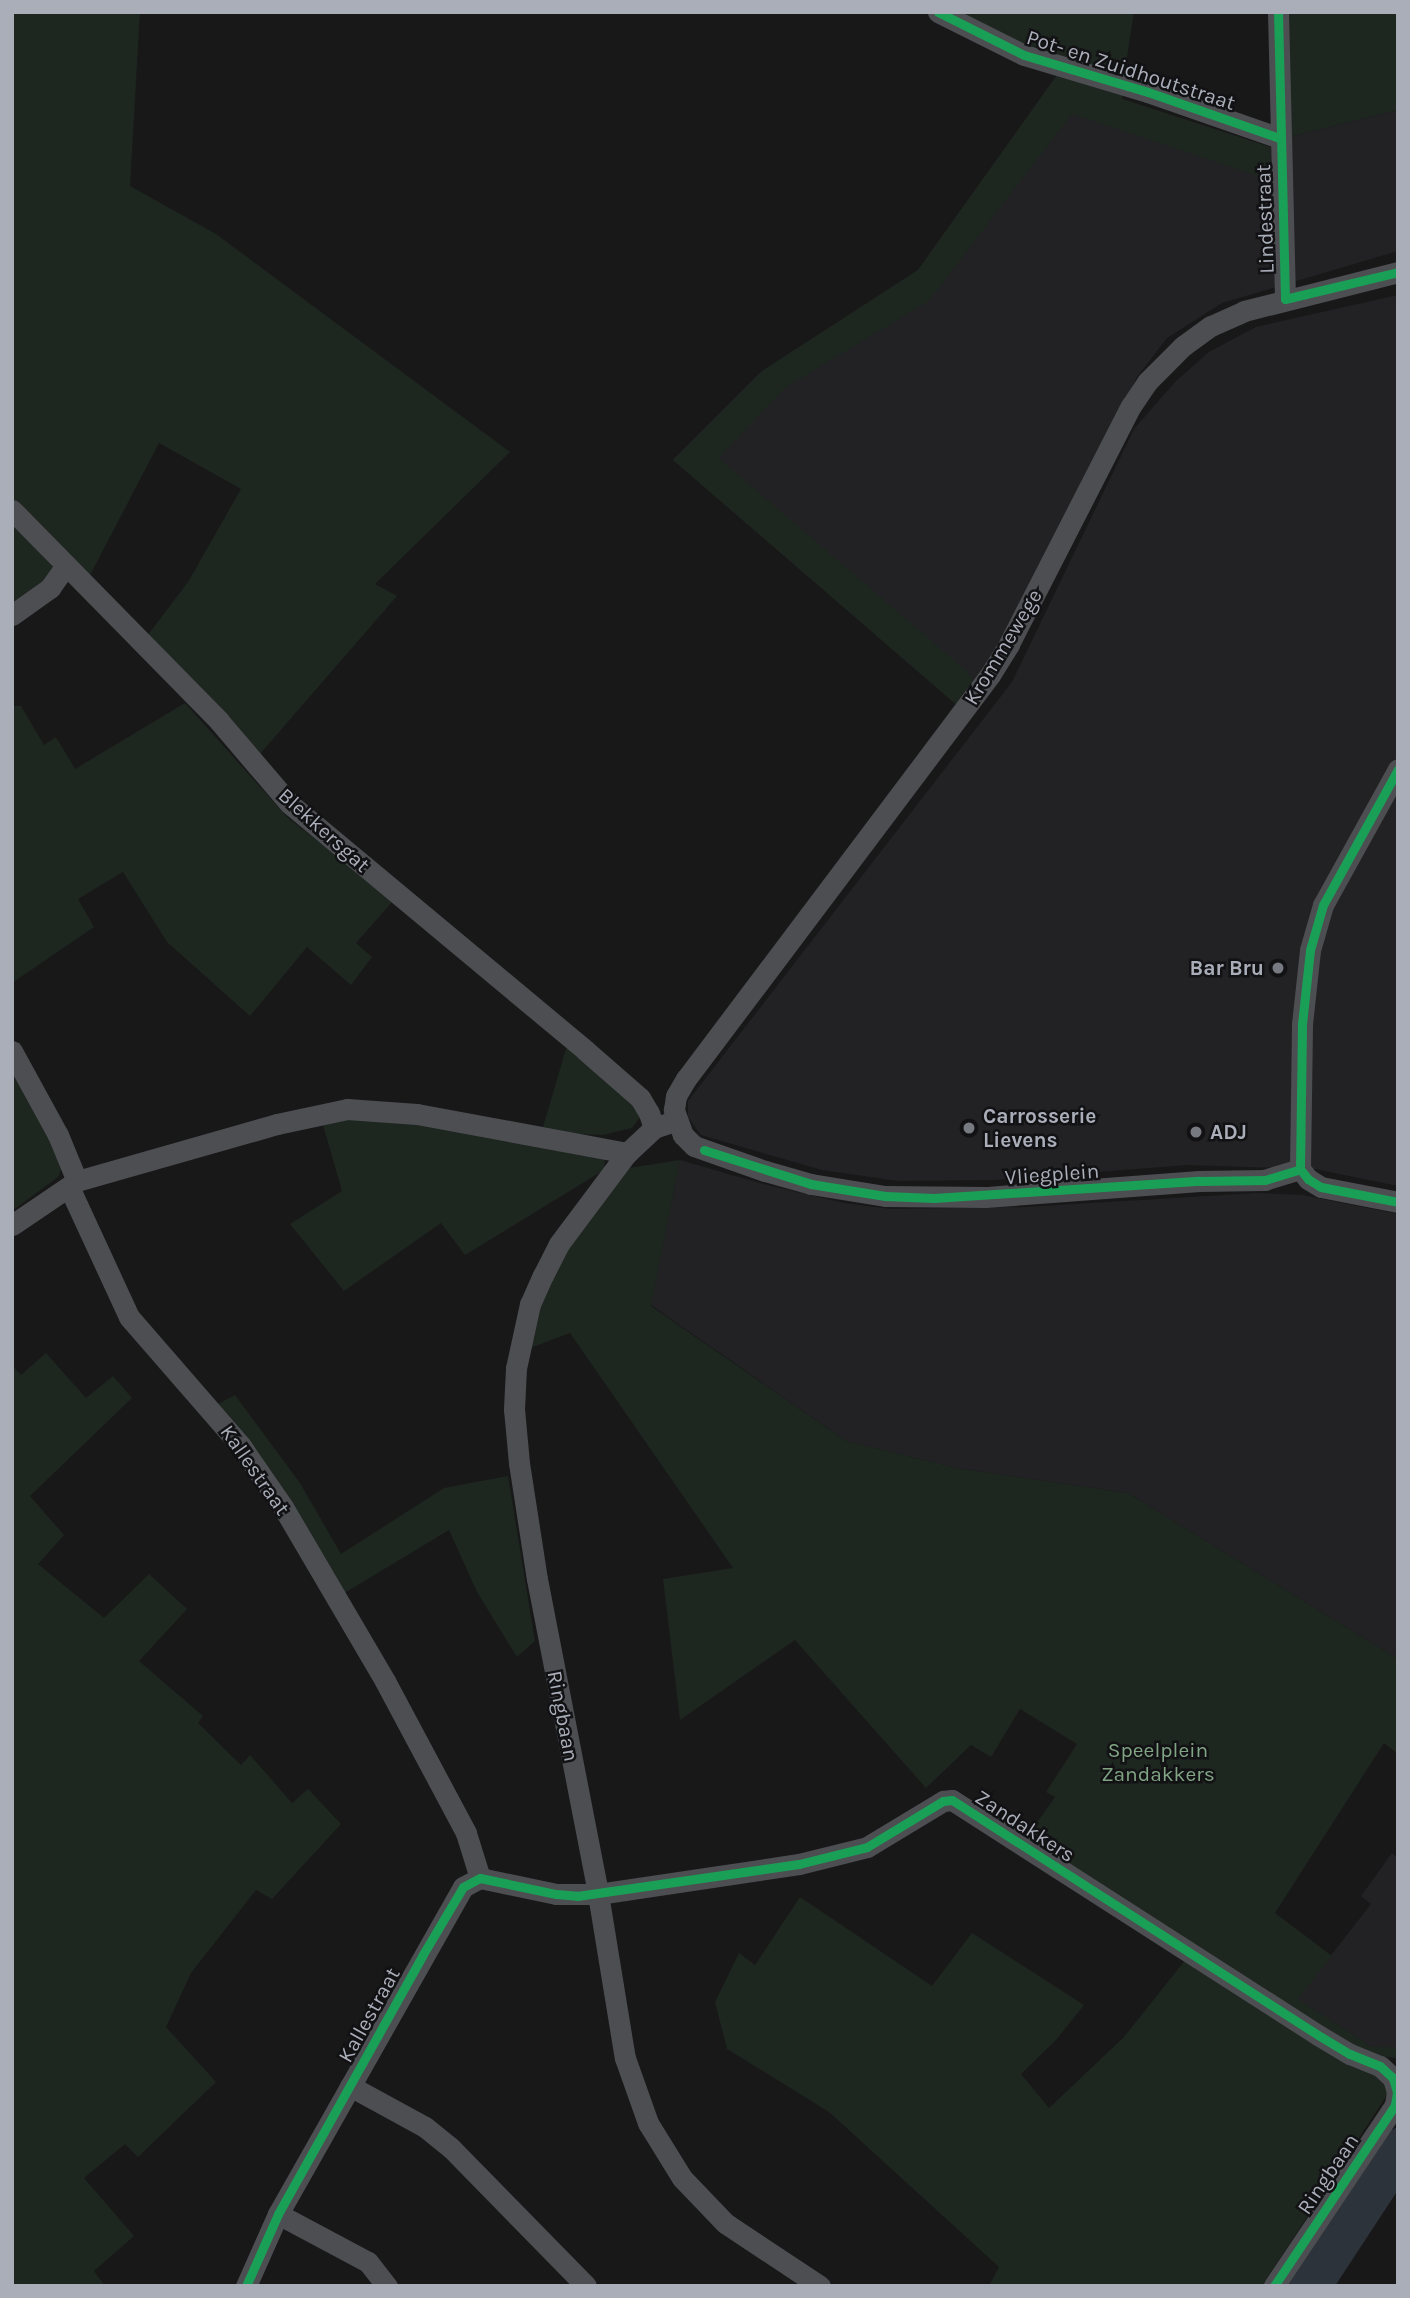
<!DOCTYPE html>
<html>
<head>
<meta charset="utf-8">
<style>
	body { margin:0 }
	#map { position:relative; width:1410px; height:2298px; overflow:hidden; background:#181819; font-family:Karla,sans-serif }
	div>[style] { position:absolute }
	.built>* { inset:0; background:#222225 }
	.green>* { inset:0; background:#1e2620 }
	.water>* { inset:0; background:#2c333b }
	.minor>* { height:21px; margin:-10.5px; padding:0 10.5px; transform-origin:10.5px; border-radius:10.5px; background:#4d4e52 }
	.cycleway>* { height:9px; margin:-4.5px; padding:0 4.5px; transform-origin:4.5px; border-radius:4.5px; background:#1a9f57 }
	.dots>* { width:19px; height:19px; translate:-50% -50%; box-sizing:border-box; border:4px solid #121215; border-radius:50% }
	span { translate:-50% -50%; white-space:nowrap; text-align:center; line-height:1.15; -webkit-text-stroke:5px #121215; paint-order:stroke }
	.street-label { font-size:21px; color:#aaaeb9 }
	.poi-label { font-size:21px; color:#aaaeb9; font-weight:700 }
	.right { translate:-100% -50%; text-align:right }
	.left { translate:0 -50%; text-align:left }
	.park-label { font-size:21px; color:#81a484 }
	.frame { position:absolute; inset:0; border:14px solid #aaaeb9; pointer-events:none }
</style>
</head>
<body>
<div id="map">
	<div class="built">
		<div style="clip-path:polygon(1057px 75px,1123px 93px,1122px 99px,1270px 147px,1285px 138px,1398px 110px,1398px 251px,1222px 303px,1167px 338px,1137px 377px,1020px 611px,959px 707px,673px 460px,762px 371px,918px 270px)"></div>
		<div style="clip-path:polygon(1398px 295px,1398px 1186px,1315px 1169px,1187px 1165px,994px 1180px,898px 1181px,822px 1170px,701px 1135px,688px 1117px,688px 1101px,1012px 682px,1134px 429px,1175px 382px,1209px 352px,1256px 327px)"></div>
		<div style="clip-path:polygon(680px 1160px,763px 1184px,844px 1203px,891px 1209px,1026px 1207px,1256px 1193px,1302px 1195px,1398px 1214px,1398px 1659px,1128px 1493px,957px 1468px,846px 1441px,651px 1305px)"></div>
		<div style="clip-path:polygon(1392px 1853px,1398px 1858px,1398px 2047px,1372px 2047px,1297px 1999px,1371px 1904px,1361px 1896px)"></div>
	</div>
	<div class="green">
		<div style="clip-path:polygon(12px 12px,140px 12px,130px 186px,216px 234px,510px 452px,375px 584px,397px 596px,260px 754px,147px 636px,188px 582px,241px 489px,159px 443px,88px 579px,12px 500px)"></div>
		<div style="clip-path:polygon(954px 12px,1134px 12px,1124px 76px,1056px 59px)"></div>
		<div style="clip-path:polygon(1284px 12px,1398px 12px,1398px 110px,1285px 138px)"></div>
		<div style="clip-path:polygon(1057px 75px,1123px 93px,1122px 99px,1270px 147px,1273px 181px,1072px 114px,929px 301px,785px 388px,719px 458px,968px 672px,975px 683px,959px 707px,673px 460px,762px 371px,918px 270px)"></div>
		<div style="clip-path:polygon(12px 521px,53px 567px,47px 580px,12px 608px)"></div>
		<div style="clip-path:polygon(185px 703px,288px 818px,394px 900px,356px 943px,372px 957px,351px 985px,307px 947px,250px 1016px,167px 942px,123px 872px,78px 899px,94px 927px,12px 983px,12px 706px,21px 706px,44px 745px,56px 737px,75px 769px)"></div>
		<div style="clip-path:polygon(568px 1042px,642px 1104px,641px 1116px,632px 1128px,603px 1135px,574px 1134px,543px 1127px)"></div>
		<div style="clip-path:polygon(12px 1069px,59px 1156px,61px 1170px,58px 1177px,12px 1211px)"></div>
		<div style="clip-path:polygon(375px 1113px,605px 1159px,604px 1170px,465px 1255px,441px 1223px,344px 1291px,290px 1224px,342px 1191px,321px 1118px)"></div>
		<div style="clip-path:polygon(680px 1160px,651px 1306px,846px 1441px,957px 1468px,1128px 1493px,1398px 1659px,1398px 1754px,1384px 1743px,1275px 1913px,1332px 1956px,1298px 1999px,1372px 2047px,1398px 2047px,1398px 2058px,1370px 2056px,1024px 1841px,1055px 1797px,1046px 1792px,1077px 1744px,1020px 1709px,991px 1757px,971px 1745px,926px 1788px,795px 1640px,680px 1720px,663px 1579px,733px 1568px,570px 1333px,525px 1350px,529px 1330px,567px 1242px,629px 1168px)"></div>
		<div style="clip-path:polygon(46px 1353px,86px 1398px,113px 1376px,132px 1398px,30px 1496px,64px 1535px,38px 1564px,104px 1618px,149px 1574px,187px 1609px,139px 1661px,203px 1716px,198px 1723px,241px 1765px,250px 1755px,292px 1803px,308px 1789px,341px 1824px,272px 1899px,256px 1890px,191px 1973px,166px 2027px,216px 2082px,138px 2157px,125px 2144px,84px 2178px,134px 2236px,94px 2271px,105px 2286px,12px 2286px,12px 1365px,21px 1375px)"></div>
		<div style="clip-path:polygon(235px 1395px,300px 1483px,341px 1554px,444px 1488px,508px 1476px,535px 1641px,517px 1657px,477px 1592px,449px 1530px,343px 1594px,216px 1405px)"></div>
		<div style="clip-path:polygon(800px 1897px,932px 1986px,972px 1933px,1084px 2005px,1056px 2040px,1021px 2074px,1049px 2108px,1124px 2037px,1186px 1959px,1373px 2073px,1391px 2089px,1262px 2286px,989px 2286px,999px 2267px,829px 2112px,727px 2049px,715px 2002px,739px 1953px,755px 1965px)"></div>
	</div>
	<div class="water">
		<div style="clip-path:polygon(1398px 2127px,1398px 2190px,1335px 2286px,1286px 2286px,1391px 2130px)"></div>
	</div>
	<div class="minor">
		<div style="left:938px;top:12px;width:96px;rotate:26.6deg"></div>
		<div style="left:1024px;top:55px;width:129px;rotate:16.6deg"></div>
		<div style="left:1148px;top:92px;width:139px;rotate:19.3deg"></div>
		<div style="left:1278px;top:12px;width:287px;rotate:88.6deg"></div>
		<div style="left:12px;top:510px;width:296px;rotate:45.5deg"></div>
		<div style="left:219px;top:721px;width:109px;rotate:49.5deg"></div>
		<div style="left:290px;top:804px;width:384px;rotate:39.8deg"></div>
		<div style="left:585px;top:1050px;width:73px;rotate:41.1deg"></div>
		<div style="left:640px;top:1098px;width:17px;rotate:59deg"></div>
		<div style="left:649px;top:1113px;width:16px;rotate:72deg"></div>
		<div style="left:12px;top:615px;width:47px;rotate:-35.4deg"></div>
		<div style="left:50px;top:588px;width:28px;rotate:-55deg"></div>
		<div style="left:12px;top:1051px;width:96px;rotate:61.3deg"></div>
		<div style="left:58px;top:1135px;width:50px;rotate:67.6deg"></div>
		<div style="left:675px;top:1121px;width:22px;rotate:162deg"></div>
		<div style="left:654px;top:1128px;width:37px;rotate:137deg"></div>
		<div style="left:627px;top:1153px;width:114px;rotate:126.8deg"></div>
		<div style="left:559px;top:1244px;width:35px;rotate:117deg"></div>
		<div style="left:543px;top:1275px;width:32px;rotate:114deg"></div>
		<div style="left:530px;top:1304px;width:66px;rotate:102.3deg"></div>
		<div style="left:516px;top:1368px;width:41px;rotate:92.8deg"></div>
		<div style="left:514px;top:1409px;width:54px;rotate:84.7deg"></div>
		<div style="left:519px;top:1463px;width:117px;rotate:81.2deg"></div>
		<div style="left:537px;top:1579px;width:321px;rotate:79deg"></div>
		<div style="left:598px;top:1894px;width:166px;rotate:80.7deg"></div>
		<div style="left:625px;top:2058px;width:69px;rotate:70.5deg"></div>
		<div style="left:648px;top:2123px;width:65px;rotate:58.3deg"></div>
		<div style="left:682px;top:2178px;width:62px;rotate:46.3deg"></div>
		<div style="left:725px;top:2223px;width:114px;rotate:33.6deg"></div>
		<div style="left:1300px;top:1169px;width:37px;rotate:163deg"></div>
		<div style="left:1265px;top:1180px;width:66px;rotate:179.1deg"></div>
		<div style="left:1199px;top:1181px;width:215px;rotate:175.7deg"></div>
		<div style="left:985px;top:1197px;width:100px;rotate:-179.4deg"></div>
		<div style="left:885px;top:1196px;width:75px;rotate:-170.8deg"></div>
		<div style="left:811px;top:1184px;width:48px;rotate:-164.2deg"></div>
		<div style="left:765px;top:1171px;width:75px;rotate:-160.6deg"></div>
		<div style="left:694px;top:1146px;width:16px;rotate:-135deg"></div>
		<div style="left:683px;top:1135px;width:27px;rotate:-110deg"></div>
		<div style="left:674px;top:1110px;width:14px;rotate:-82deg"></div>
		<div style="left:676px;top:1096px;width:20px;rotate:-60deg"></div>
		<div style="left:686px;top:1079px;width:506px;rotate:-53.04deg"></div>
		<div style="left:990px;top:675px;width:36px;rotate:-58deg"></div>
		<div style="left:1009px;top:644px;width:267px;rotate:-62.9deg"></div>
		<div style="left:1131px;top:406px;width:29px;rotate:-56deg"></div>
		<div style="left:1147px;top:382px;width:51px;rotate:-45deg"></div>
		<div style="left:1183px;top:346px;width:34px;rotate:-36deg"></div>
		<div style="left:1211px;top:326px;width:36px;rotate:-24deg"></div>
		<div style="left:1244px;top:311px;width:159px;rotate:-14.2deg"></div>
		<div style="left:1300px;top:1169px;width:145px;rotate:-89.2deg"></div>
		<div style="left:1302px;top:1024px;width:74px;rotate:-83.8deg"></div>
		<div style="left:1310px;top:950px;width:47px;rotate:-73.9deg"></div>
		<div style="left:1323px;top:905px;width:155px;rotate:-61.1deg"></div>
		<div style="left:1300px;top:1169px;width:13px;rotate:51deg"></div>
		<div style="left:1308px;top:1179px;width:15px;rotate:32deg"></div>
		<div style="left:1321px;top:1187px;width:78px;rotate:11deg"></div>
		<div style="left:69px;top:1187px;width:143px;rotate:65.2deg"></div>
		<div style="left:129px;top:1317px;width:171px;rotate:49deg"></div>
		<div style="left:241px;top:1446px;width:74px;rotate:55.5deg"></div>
		<div style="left:283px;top:1507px;width:202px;rotate:59.6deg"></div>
		<div style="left:385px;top:1681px;width:172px;rotate:61.9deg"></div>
		<div style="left:466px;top:1833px;width:47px;rotate:72.7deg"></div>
		<div style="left:12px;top:1225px;width:78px;rotate:-34.1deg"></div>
		<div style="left:77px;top:1181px;width:208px;rotate:-15.9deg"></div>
		<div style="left:277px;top:1124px;width:72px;rotate:-12.1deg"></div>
		<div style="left:347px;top:1109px;width:70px;rotate:4.1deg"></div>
		<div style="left:417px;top:1114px;width:214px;rotate:10.5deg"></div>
		<div style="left:350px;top:2086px;width:85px;rotate:28.7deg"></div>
		<div style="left:425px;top:2127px;width:33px;rotate:39deg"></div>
		<div style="left:451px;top:2148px;width:193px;rotate:45.6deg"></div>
		<div style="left:278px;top:2214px;width:102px;rotate:28.1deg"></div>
		<div style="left:368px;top:2262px;width:31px;rotate:52deg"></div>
		<div style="left:246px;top:2286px;width:79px;rotate:-66deg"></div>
		<div style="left:278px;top:2214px;width:376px;rotate:-60.5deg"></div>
		<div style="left:463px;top:1887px;width:19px;rotate:-28deg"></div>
		<div style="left:480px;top:1878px;width:78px;rotate:11.9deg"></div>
		<div style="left:556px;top:1894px;width:42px"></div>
		<div style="left:598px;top:1894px;width:203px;rotate:-8.5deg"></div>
		<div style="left:799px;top:1864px;width:70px;rotate:-14deg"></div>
		<div style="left:867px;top:1847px;width:89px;rotate:-31.2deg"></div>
		<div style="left:943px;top:1801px;width:9px;rotate:-6deg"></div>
		<div style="left:952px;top:1800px;width:435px;rotate:32.7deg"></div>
		<div style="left:1318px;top:2035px;width:37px;rotate:31deg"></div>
		<div style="left:1350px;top:2054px;width:32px;rotate:22deg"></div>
		<div style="left:1380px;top:2066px;width:18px;rotate:43deg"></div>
		<div style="left:1393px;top:2078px;width:15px;rotate:74deg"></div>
		<div style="left:1397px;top:2092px;width:13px;rotate:99deg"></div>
		<div style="left:1395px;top:2105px;width:218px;rotate:123.8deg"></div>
	</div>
	<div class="cycleway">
		<div style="left:938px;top:12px;width:96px;rotate:26.6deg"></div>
		<div style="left:1024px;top:55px;width:129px;rotate:16.6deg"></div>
		<div style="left:1148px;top:92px;width:139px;rotate:19.3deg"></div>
		<div style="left:1278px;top:12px;width:287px;rotate:88.6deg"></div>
		<div style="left:1285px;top:299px;width:116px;rotate:-13.4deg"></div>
		<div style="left:704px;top:1150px;width:112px;rotate:17.6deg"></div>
		<div style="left:811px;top:1184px;width:75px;rotate:9.2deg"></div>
		<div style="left:885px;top:1196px;width:49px;rotate:2.3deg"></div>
		<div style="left:934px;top:1198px;width:266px;rotate:-3.7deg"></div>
		<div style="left:1199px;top:1181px;width:66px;rotate:-0.9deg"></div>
		<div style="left:1265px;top:1180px;width:37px;rotate:-17deg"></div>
		<div style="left:1300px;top:1169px;width:145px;rotate:-89.2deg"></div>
		<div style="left:1302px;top:1024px;width:74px;rotate:-83.8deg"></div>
		<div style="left:1310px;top:950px;width:47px;rotate:-73.9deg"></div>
		<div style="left:1323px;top:905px;width:155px;rotate:-61.1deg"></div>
		<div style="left:1300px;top:1169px;width:13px;rotate:51deg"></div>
		<div style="left:1308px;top:1179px;width:15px;rotate:32deg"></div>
		<div style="left:1321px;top:1187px;width:78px;rotate:11deg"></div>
		<div style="left:246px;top:2286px;width:79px;rotate:-66deg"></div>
		<div style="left:278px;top:2214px;width:295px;rotate:-60.8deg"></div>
		<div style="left:422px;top:1956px;width:80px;rotate:-59.3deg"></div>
		<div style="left:463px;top:1887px;width:19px;rotate:-28deg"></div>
		<div style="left:480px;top:1878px;width:78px;rotate:11.9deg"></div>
		<div style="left:556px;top:1894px;width:21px;rotate:5deg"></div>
		<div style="left:577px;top:1896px;width:224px;rotate:-8.2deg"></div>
		<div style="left:799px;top:1864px;width:70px;rotate:-14deg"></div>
		<div style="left:867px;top:1847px;width:89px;rotate:-31.2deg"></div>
		<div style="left:943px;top:1801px;width:9px;rotate:-6deg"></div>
		<div style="left:952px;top:1800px;width:435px;rotate:32.7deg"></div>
		<div style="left:1318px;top:2035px;width:37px;rotate:31deg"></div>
		<div style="left:1350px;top:2054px;width:32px;rotate:22deg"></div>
		<div style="left:1380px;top:2066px;width:18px;rotate:43deg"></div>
		<div style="left:1274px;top:2286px;width:218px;rotate:-56.2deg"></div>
		<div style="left:1395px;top:2105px;width:13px;rotate:-81deg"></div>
		<div style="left:1397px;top:2092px;width:15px;rotate:-106deg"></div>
	</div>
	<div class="dots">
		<div style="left:1278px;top:968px;background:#777a81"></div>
		<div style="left:969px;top:1128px;background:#777a81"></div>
		<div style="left:1196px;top:1132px;background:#777a81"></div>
	</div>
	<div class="street-label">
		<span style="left:1131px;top:70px;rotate:18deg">Pot- en Zuidhoutstraat</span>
		<span style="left:1265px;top:219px;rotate:-92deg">Lindestraat</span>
		<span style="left:1003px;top:647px;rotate:-59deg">Krommewege</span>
		<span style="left:324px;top:830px;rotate:42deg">Blekkersgat</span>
		<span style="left:1052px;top:1174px;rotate:-4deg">Vliegplein</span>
		<span style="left:255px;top:1470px;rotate:55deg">Kallestraat</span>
		<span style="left:563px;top:1716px;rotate:79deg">Ringbaan</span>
		<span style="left:1025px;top:1826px;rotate:33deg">Zandakkers</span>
		<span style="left:369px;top:2015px;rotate:-61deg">Kallestraat</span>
		<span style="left:1328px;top:2174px;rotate:-56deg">Ringbaan</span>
	</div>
	<div class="poi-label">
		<span class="right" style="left:1264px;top:968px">Bar Bru</span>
		<span class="left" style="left:983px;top:1128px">Carrosserie<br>Lievens</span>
		<span class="left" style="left:1210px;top:1132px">ADJ</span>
	</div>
	<div class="park-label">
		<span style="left:1158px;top:1762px">Speelplein<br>Zandakkers</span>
	</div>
	<div class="frame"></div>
</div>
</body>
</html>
